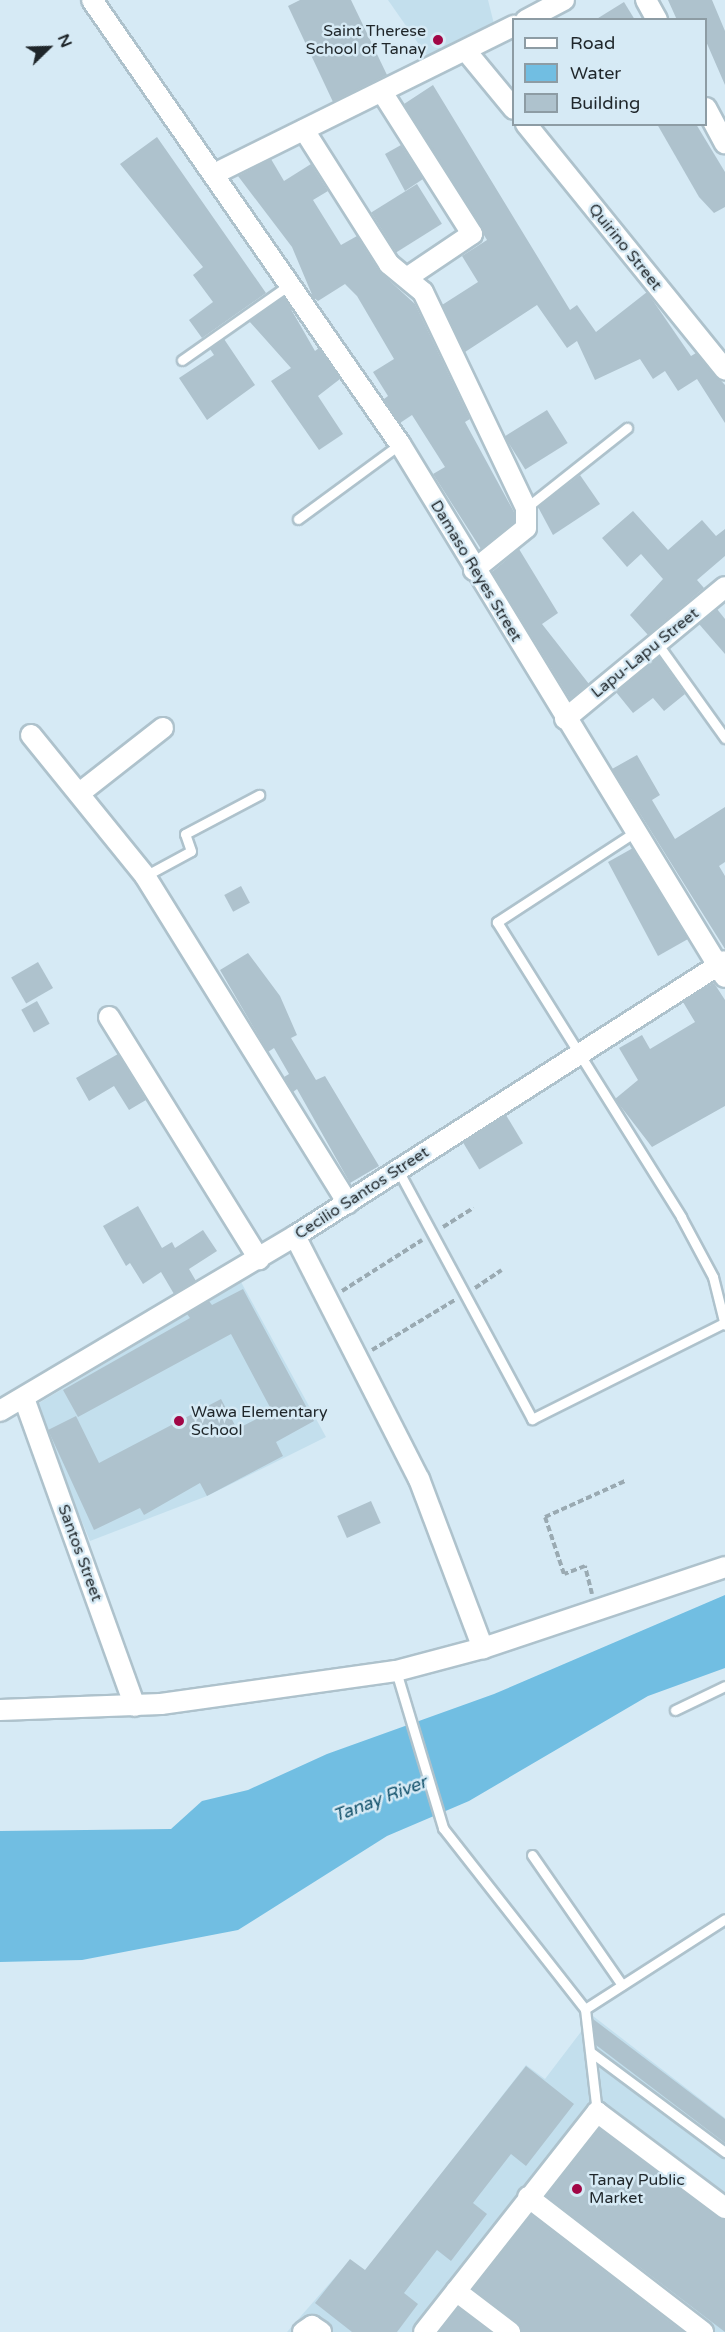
<!DOCTYPE html>
<html>
<head>
<meta charset="utf-8">
<style>
	body { margin:0 }
	#map { position:relative; width:725px; height:2332px; overflow:hidden; background:#d6eaf5; font-family:"Varela Round",sans-serif }
	div>[style] { position:absolute }
	.built>* { inset:0; background:#c3dfed }
	.water>* { inset:0; background:#71bee2 }
	.building>* { inset:0; background:#aec2cd; transform-origin:0 0 }
	.path>* { height:4px; margin-top:-2px; transform-origin:0; background:repeating-linear-gradient(90deg,#9aaab2 0 6px,transparent 0 9px) }
	.roads { filter:drop-shadow(2px 0 #aec2cc) drop-shadow(-2px 0 #aec2cc) drop-shadow(0 2px #aec2cc) drop-shadow(0 -2px #aec2cc) }
	.lane>* { height:9px; margin:-4.5px; padding:0 4.5px; transform-origin:4.5px; border-radius:4.5px; background:#fff }
	.street>* { height:20px; margin:-10px; padding:0 10px; transform-origin:10px; border-radius:10px; background:#fff }
	.dots>* { width:16px; height:16px; translate:-50% -50%; box-sizing:border-box; border:3px solid #d6eaf5; border-radius:50% }
	span { translate:-50% -50%; white-space:nowrap; text-align:center; line-height:1.15; -webkit-text-stroke:5px #d6eaf5; paint-order:stroke }
	.poi-label { font-size:16px; color:#1f262a }
	.right { translate:-100% -50%; text-align:right }
	.left { translate:0 -50%; text-align:left }
	.street-label { font-size:16px; color:#1f262a }
	.water-label { font-size:18px; color:#16546d; font-style:italic }
	.legend { position:absolute; left:512px; top:18px; width:195px; height:108px; box-sizing:border-box; background:#d6eaf5; border:2px solid #8d9ca4; margin:0; padding:8px 10px; list-style:none; font-size:18px; color:#1f262a }
	.legend li { display:flex; align-items:center; gap:12px; height:30px }
	.legend b { width:30px; border:2px solid #8d9ca4 }
	.north { position:absolute; left:18px; top:18px; width:60px; height:60px; -webkit-text-stroke:4px #d6eaf5; paint-order:stroke; rotate:67deg; font-size:16px; font-weight:700; line-height:24px; text-align:center; color:#1f262a }
	.north::after { content:''; display:block; margin:auto; width:21px; height:27px; background:#1f262a; clip-path:polygon(50% 0,100% 100%,50% 72%,0 100%) }
</style>
</head>
<body>
<div id="map">
	<div class="built">
		<div style="clip-path:polygon(388px 0,488px 0,494px 24px,427px 56px)"></div>
		<div style="clip-path:polygon(241px 1282px,326px 1437px,207px 1496px,90px 1541px,34px 1406px)"></div>
		<div style="clip-path:polygon(593px 2016px,725px 2118px,725px 2332px,287px 2332px,350px 2260px,366px 2271px,526px 2065px,545px 2079px)"></div>
	</div>
	<div class="water">
		<div style="clip-path:polygon(725px 1595px,725px 1668px,648px 1696px,469px 1801px,387px 1836px,238px 1930px,82px 1960px,0 1962px,0 1831px,171px 1829px,202px 1801px,248px 1790px,327px 1754px,494px 1694px)"></div>
	</div>
	<div class="building">
		<div style="clip-path:polygon(300px 0,351px 0,387px 75px,333px 102px,288px 6px)"></div>
		<div style="clip-path:polygon(668px 0,712px 0,725px 31px,725px 85px,705px 39px,705px 20px,677px 20px)"></div>
		<div style="clip-path:polygon(624px 2px,635px 20px,595px 20px)"></div>
		<div style="clip-path:polygon(433px 85px,570px 310px,577px 305px,596px 332px,647px 292px,691px 356px,696px 353px,725px 385px,725px 423px,697px 379px,678px 391px,665px 371px,653px 379px,640px 359px,595px 380px,577px 341px,567px 348px,537px 305px,465px 352px,442px 305px,478px 282px,462px 256px,487px 240px,404px 104px)"></div>
		<div style="clip-path:polygon(657px 124px,696px 124px,725px 172px,725px 207px,714px 213px,699px 197px)"></div>
		<div style="clip-path:polygon(157px 137px,266px 293px,202px 338px,189px 320px,213px 302px,193px 275px,203px 267px,120px 164px)"></div>
		<div style="clip-path:polygon(401px 145px,423px 179px,405px 191px,385px 154px)"></div>
		<div style="clip-path:polygon(271px 159px,284px 181px,311px 164px,328px 191px,313px 200px,341px 245px,357px 236px,379px 271px,415px 304px,470px 419px,465px 422px,514px 512px,514px 522px,481px 549px,433px 474px,445px 467px,412px 415px,400px 423px,384px 399px,388px 396px,373px 372px,394px 359px,357px 296px,345px 284px,318px 301px,313px 297px,292px 247px,238px 176px)"></div>
		<div style="left:417px;top:184px;width:47px;height:54px;rotate:58deg"></div>
		<div style="clip-path:polygon(284px 297px,315px 351px,319px 348px,340px 379px,318px 396px,343px 434px,319px 450px,271px 381px,291px 368px,249px 321px)"></div>
		<div style="clip-path:polygon(224px 339px,255px 385px,207px 420px,179px 378px,214px 355px,210px 349px)"></div>
		<div style="left:547px;top:410px;width:39px;height:50px;rotate:58deg"></div>
		<div style="clip-path:polygon(580px 475px,600px 504px,553px 535px,538px 507px)"></div>
		<div style="clip-path:polygon(633px 511px,668px 550px,702px 520px,716px 536px,725px 529px,725px 556px,697px 580px,704px 588px,648px 635px,630px 615px,663px 579px,641px 554px,627px 567px,602px 538px)"></div>
		<div style="clip-path:polygon(519px 549px,558px 613px,542px 624px,589px 684px,570px 699px,492px 572px)"></div>
		<div style="clip-path:polygon(717px 609px,725px 619px,725px 654px,699px 624px)"></div>
		<div style="clip-path:polygon(659px 657px,685px 694px,664px 711px,653px 698px,633px 713px,616px 692px)"></div>
		<div style="clip-path:polygon(637px 755px,660px 795px,652px 800px,675px 839px,725px 807px,725px 862px,719px 866px,725px 876px,725px 949px,612px 769px)"></div>
		<div style="clip-path:polygon(633px 848px,688px 939px,658px 956px,608px 862px)"></div>
		<div style="left:241px;top:886px;width:19px;height:19px;rotate:62deg"></div>
		<div style="clip-path:polygon(248px 953px,280px 996px,297px 1035px,291px 1038px,316px 1080px,325px 1076px,379px 1166px,350px 1183px,297px 1089px,293px 1092px,284px 1077px,289px 1074px,274px 1048px,268px 1052px,220px 970px)"></div>
		<div style="left:38px;top:962px;width:30px;height:31px;rotate:60deg"></div>
		<div style="clip-path:polygon(714px 983px,725px 1000px,725px 1106px,652px 1147px,615px 1099px,638px 1080px,619px 1048px,642px 1035px,650px 1049px,695px 1022px,683px 1002px)"></div>
		<div style="left:37px;top:1001px;width:26px;height:18px;rotate:61deg"></div>
		<div style="clip-path:polygon(118px 1054px,146px 1100px,129px 1110px,114px 1086px,89px 1101px,76px 1078px)"></div>
		<div style="left:506px;top:1115px;width:33px;height:51px;rotate:59deg"></div>
		<div style="clip-path:polygon(138px 1206px,162px 1248px,172px 1242px,175px 1248px,203px 1230px,217px 1251px,189px 1269px,196px 1281px,174px 1294px,161px 1272px,143px 1284px,130px 1263px,126px 1266px,103px 1226px)"></div>
		<div style="clip-path:polygon(243px 1289px,314px 1421px,276px 1442px,283px 1456px,207px 1496px,200px 1483px,144px 1515px,140px 1508px,94px 1530px,48px 1430px,76px 1416px,99px 1463px,221px 1399px,237px 1429px,272px 1411px,231px 1334px,78px 1417px,63px 1390px,190px 1318px,187px 1314px,209px 1301px,212px 1305px)"></div>
		<div style="left:371px;top:1501px;width:24px;height:37px;rotate:66deg"></div>
		<div style="clip-path:polygon(593px 2019px,725px 2119px,725px 2143px,596px 2045px)"></div>
		<div style="clip-path:polygon(526px 2066px,574px 2104px,526px 2166px,511px 2154px,473px 2203px,487px 2214px,451px 2261px,437px 2250px,404px 2293px,418px 2304px,397px 2332px,352px 2332px,315px 2303px,350px 2259px,365px 2270px)"></div>
		<div style="clip-path:polygon(599px 2129px,725px 2220px,725px 2332px,546px 2196px)"></div>
		<div style="clip-path:polygon(531px 2215px,683px 2332px,522px 2332px,473px 2289px)"></div>
		<div style="clip-path:polygon(458px 2308px,490px 2332px,439px 2332px)"></div>
	</div>
	<div class="path">
		<div style="left:443px;top:1227px;width:36px;rotate:-32deg"></div>
		<div style="left:475px;top:1288px;width:32px;rotate:-34deg"></div>
		<div style="left:342px;top:1291px;width:95px;rotate:-32.5deg"></div>
		<div style="left:372px;top:1350px;width:97px;rotate:-31.1deg"></div>
		<div style="left:592px;top:1594px;width:29px;rotate:-104deg"></div>
		<div style="left:585px;top:1566px;width:22px;rotate:159deg"></div>
		<div style="left:564px;top:1574px;width:60px;rotate:-108.4deg"></div>
		<div style="left:545px;top:1517px;width:88px;rotate:-24.2deg"></div>
	</div>
	<div class="roads">
		<div class="lane">
			<div style="left:182px;top:360px;width:131px;rotate:-35deg"></div>
			<div style="left:526px;top:508px;width:129px;rotate:-38.4deg"></div>
			<div style="left:298px;top:519px;width:127px;rotate:-36.3deg"></div>
			<div style="left:657px;top:643px;width:117px;rotate:54.4deg"></div>
			<div style="left:635px;top:832px;width:165px;rotate:146.9deg"></div>
			<div style="left:497px;top:922px;width:348px;rotate:58deg"></div>
			<div style="left:681px;top:1217px;width:68px;rotate:61.9deg"></div>
			<div style="left:713px;top:1277px;width:49px;rotate:76deg"></div>
			<div style="left:145px;top:876px;width:52px;rotate:-28.5deg"></div>
			<div style="left:191px;top:851px;width:18px;rotate:-109deg"></div>
			<div style="left:185px;top:834px;width:84px;rotate:-27.8deg"></div>
			<div style="left:398px;top:1170px;width:283px;rotate:61.7deg"></div>
			<div style="left:532px;top:1419px;width:215px;rotate:-26.6deg"></div>
			<div style="left:396px;top:1671px;width:164px;rotate:73.3deg"></div>
			<div style="left:443px;top:1828px;width:230px;rotate:51.9deg"></div>
			<div style="left:585px;top:2009px;width:104px;rotate:83.4deg"></div>
			<div style="left:675px;top:1710px;width:55px;rotate:-25.6deg"></div>
			<div style="left:532px;top:1855px;width:158px;rotate:55.3deg"></div>
			<div style="left:585px;top:2009px;width:166px;rotate:-32.7deg"></div>
			<div style="left:592px;top:2053px;width:166px;rotate:36.7deg"></div>
		</div>
		<div class="street">
			<div style="left:92px;top:0;width:540px;rotate:55.25deg"></div>
			<div style="left:400px;top:444px;width:624px;rotate:58.63deg"></div>
			<div style="left:646px;top:0;width:23px;rotate:61deg"></div>
			<div style="left:526px;top:20px;width:43px;rotate:-27.8deg"></div>
			<div style="left:466px;top:51px;width:75px;rotate:50.4deg"></div>
			<div style="left:382px;top:92px;width:168px;rotate:57.6deg"></div>
			<div style="left:472px;top:234px;width:77px;rotate:146.1deg"></div>
			<div style="left:706px;top:108px;width:40px;rotate:62deg"></div>
			<div style="left:526px;top:124px;width:316px;rotate:51deg"></div>
			<div style="left:304px;top:130px;width:159px;rotate:57.6deg"></div>
			<div style="left:389px;top:264px;width:44px;rotate:39.5deg"></div>
			<div style="left:423px;top:292px;width:239px;rotate:64.5deg"></div>
			<div style="left:526px;top:508px;width:20px;rotate:90deg"></div>
			<div style="left:526px;top:528px;width:67px;rotate:141.1deg"></div>
			<div style="left:214px;top:174px;width:335px;rotate:-26.3deg"></div>
			<div style="left:565px;top:719px;width:207px;rotate:-39.5deg"></div>
			<div style="left:31px;top:735px;width:181px;rotate:51deg"></div>
			<div style="left:145px;top:876px;width:385px;rotate:58.2deg"></div>
			<div style="left:81px;top:792px;width:104px;rotate:-38deg"></div>
			<div style="left:109px;top:1017px;width:285px;rotate:58.2deg"></div>
			<div style="left:295px;top:1236px;width:273px;rotate:63deg"></div>
			<div style="left:419px;top:1479px;width:181px;rotate:69.3deg"></div>
			<div style="left:25px;top:1401px;width:324px;rotate:70.2deg"></div>
			<div style="left:0;top:1411px;width:343px;rotate:-30.7deg"></div>
			<div style="left:295px;top:1236px;width:510px;rotate:-32.6deg"></div>
			<div style="left:0;top:1710px;width:161px;rotate:-2.1deg"></div>
			<div style="left:161px;top:1704px;width:237px;rotate:-8deg"></div>
			<div style="left:396px;top:1671px;width:90px;rotate:-14.8deg"></div>
			<div style="left:483px;top:1648px;width:255px;rotate:-18.5deg"></div>
			<div style="left:528px;top:2197px;width:221px;rotate:37.6deg"></div>
			<div style="left:456px;top:2291px;width:68px;rotate:37.2deg"></div>
			<div style="left:303px;top:2332px;width:11px;rotate:-34deg"></div>
			<div style="left:312px;top:2326px;width:11px;rotate:34deg"></div>
			<div style="left:424px;top:2332px;width:280px;rotate:-51.8deg"></div>
			<div style="left:597px;top:2112px;width:160px;rotate:36.9deg"></div>
		</div>
	</div>
	<div class="dots">
		<div style="left:438px;top:40px;background:#a10646"></div>
		<div style="left:179px;top:1421px;background:#a10646"></div>
		<div style="left:577px;top:2189px;background:#a10646"></div>
	</div>
	<div class="poi-label">
		<span class="right" style="left:426px;top:40px">Saint Therese<br>School of Tanay</span>
		<span class="left" style="left:191px;top:1421px">Wawa Elementary<br>School</span>
		<span class="left" style="left:589px;top:2189px">Tanay Public<br>Market</span>
	</div>
	<div class="street-label">
		<span style="left:625px;top:247px;rotate:51deg">Quirino Street</span>
		<span style="left:476px;top:571px;rotate:59deg">Damaso Reyes Street</span>
		<span style="left:645px;top:653px;rotate:-39deg">Lapu-Lapu Street</span>
		<span style="left:362px;top:1193px;rotate:-33deg">Cecilio Santos Street</span>
		<span style="left:80px;top:1553px;rotate:70deg">Santos Street</span>
	</div>
	<div class="water-label">
		<span style="left:380px;top:1799px;rotate:-21deg">Tanay River</span>
	</div>
	<ul class="legend">
	<li><b style="height:8px;background:#fff"></b>Road</li>
	<li><b style="height:16px;background:#71bee2"></b>Water</li>
	<li><b style="height:16px;background:#aec2cd"></b>Building</li>
	</ul>
	<div class="north">N</div>
</div>
</body>
</html>
